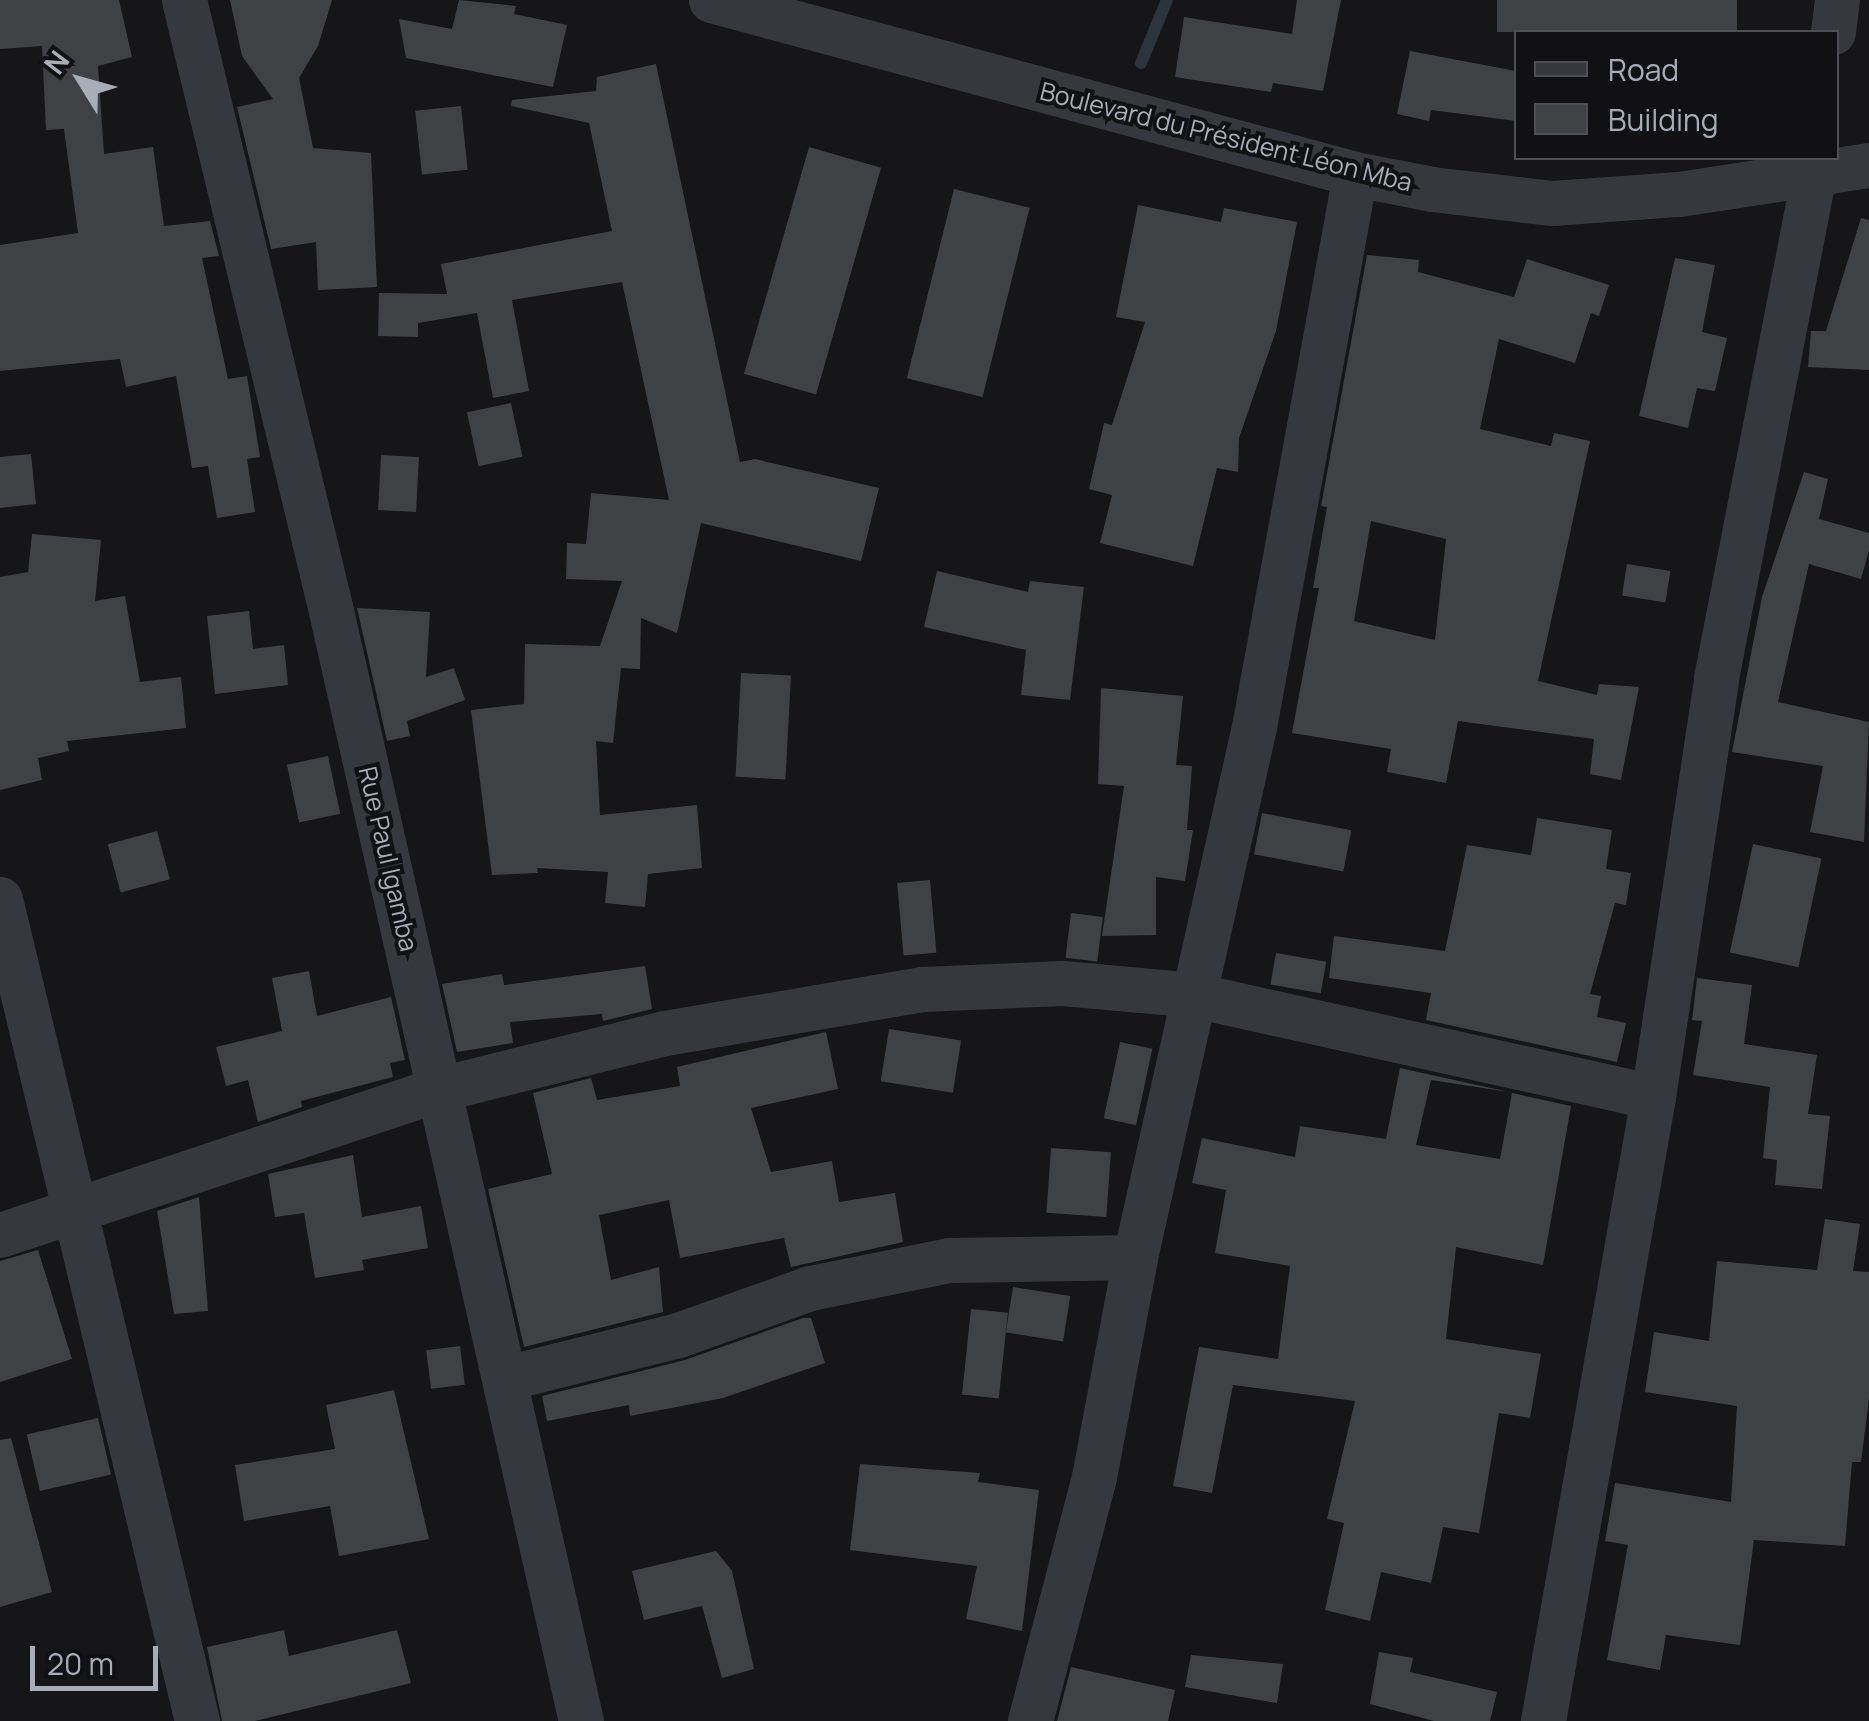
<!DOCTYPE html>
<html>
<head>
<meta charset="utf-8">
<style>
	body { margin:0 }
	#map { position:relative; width:1869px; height:1721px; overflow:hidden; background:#161618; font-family:Manrope,sans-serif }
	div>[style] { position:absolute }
	.stream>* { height:12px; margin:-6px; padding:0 6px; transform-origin:6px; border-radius:6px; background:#2c353c }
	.building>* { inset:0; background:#404145; transform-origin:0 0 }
	.minor>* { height:45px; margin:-22.5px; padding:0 22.5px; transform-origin:22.5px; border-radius:22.5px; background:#37383d }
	span { translate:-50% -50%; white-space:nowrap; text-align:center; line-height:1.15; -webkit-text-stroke:8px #111113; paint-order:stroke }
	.street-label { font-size:25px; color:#a8adb8 }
	.legend { position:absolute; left:1514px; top:30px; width:325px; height:130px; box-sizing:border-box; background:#111113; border:2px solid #4d4f55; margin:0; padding:12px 18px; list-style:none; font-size:30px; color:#a8adb8 }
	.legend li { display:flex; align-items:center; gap:20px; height:50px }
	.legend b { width:50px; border:2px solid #4d4f55 }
	.north { position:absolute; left:30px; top:30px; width:100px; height:100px; -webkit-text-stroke:8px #111113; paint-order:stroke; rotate:307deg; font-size:28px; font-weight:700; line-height:40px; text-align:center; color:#a8adb8 }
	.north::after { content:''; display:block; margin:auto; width:35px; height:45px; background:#a8adb8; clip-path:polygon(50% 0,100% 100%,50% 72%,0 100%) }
	.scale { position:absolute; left:30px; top:1646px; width:128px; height:45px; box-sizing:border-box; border:5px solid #a8adb8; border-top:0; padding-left:12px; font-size:30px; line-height:35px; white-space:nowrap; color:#a8adb8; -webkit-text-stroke:8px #111113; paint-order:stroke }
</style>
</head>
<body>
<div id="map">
	<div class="stream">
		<div style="left:1141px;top:63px;width:68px;rotate:-67.6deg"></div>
	</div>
	<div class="building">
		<div style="clip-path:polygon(0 0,119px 0,132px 57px,98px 66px,104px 154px,153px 147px,164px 226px,210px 221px,219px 256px,202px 258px,228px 379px,247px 376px,260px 457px,247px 459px,255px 512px,217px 518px,208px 466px,192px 468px,176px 376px,126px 387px,120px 359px,0 371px,0 245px,78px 233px,64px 129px,46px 130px,42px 46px,0 49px)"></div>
		<div style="clip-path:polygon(230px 0,332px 0,318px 46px,299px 78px,313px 148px,371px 153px,377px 287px,318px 290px,316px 242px,271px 249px,237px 107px,273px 99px,242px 56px)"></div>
		<div style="clip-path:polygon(459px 0,516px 6px,514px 14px,567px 25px,553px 87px,406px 58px,399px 19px,452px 29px)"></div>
		<div style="clip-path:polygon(1297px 0,1341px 0,1323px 91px,1273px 83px,1271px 92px,1175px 77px,1184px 17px,1292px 34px)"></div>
		<div style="left:1497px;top:0;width:240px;height:32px"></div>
		<div style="clip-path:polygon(1410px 51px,1516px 71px,1516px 121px,1431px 110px,1429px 121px,1397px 114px)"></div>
		<div style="clip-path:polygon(656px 64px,740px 462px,755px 459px,879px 488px,861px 561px,701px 523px,677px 633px,641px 618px,640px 669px,621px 668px,613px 743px,596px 741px,600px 815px,697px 805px,702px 868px,648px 874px,645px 907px,605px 903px,608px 872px,537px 868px,538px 873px,492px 875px,471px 710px,524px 704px,525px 644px,600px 646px,622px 581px,566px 579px,567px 543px,586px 544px,591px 493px,669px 500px,622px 282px,512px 300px,529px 391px,493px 398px,477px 313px,418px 323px,418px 337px,378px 336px,379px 293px,447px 294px,441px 264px,612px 231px,589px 123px,511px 106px,512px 100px,596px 91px,597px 77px)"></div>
		<div style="left:461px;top:106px;width:64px;height:46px;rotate:84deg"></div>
		<div style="left:809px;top:147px;width:75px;height:236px;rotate:16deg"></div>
		<div style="left:954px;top:189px;width:78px;height:195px;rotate:14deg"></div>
		<div style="clip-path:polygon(1138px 205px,1221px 222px,1224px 208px,1297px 222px,1276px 331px,1239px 438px,1238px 472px,1217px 468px,1193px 566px,1100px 543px,1112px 495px,1089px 489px,1104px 423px,1112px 425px,1145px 322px,1116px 317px)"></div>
		<div style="clip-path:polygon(1861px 218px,1869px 220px,1869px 370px,1808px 367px,1811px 331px,1826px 331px)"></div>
		<div style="clip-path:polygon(evenodd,1367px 255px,1419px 260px,1418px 272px,1514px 297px,1527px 259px,1609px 285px,1599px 316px,1591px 313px,1575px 363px,1499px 339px,1480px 429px,1551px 446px,1554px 433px,1590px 441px,1538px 681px,1597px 695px,1599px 684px,1639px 687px,1621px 780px,1590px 774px,1594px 739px,1458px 721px,1446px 783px,1387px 772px,1391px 749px,1292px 733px,1319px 588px,1313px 588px,1327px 507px,1321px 506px,1367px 255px,1371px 521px,1446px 539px,1435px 640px,1354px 621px,1371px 521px)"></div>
		<div style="clip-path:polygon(1675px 258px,1715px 265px,1702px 332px,1727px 338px,1715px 391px,1697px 388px,1688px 428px,1639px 416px)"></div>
		<div style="left:511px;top:403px;width:55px;height:45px;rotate:78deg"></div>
		<div style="clip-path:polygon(31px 454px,36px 504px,0 508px,0 457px)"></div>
		<div style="left:381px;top:455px;width:38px;height:55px;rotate:3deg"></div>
		<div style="clip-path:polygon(1804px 472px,1828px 479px,1819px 519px,1869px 533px,1869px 550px,1861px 579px,1809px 564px,1778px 702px,1869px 722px,1864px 842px,1810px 832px,1823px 766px,1732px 752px,1762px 597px)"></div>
		<div style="clip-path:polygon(32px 534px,101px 540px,95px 601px,125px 596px,140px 682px,181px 677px,186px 728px,67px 741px,69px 751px,38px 758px,42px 780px,0 790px,0 577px,28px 572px)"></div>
		<div style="left:1627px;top:564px;width:44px;height:32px;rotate:9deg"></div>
		<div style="clip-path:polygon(937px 571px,1028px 592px,1030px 581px,1084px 587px,1070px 700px,1021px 695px,1026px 650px,924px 627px)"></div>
		<div style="clip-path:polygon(357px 608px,430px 612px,426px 677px,454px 668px,465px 700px,407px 721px,410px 736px,387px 741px)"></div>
		<div style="clip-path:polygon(249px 611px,253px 649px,284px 645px,288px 685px,215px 694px,207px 616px)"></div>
		<div style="left:741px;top:673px;width:50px;height:104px;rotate:3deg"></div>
		<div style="clip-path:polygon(1101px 688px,1183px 696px,1176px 765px,1192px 766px,1187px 830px,1193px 830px,1185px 881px,1156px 877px,1156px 935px,1102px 936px,1124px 786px,1098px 784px)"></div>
		<div style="left:328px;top:756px;width:59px;height:42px;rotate:78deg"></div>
		<div style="left:1262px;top:813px;width:91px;height:42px;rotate:11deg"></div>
		<div style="clip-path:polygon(1537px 818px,1612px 830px,1606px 869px,1631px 873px,1626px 905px,1615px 903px,1590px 994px,1601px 996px,1597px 1017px,1626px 1023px,1617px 1062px,1426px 1020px,1431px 993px,1329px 978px,1334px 936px,1445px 951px,1467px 845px,1531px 855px)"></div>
		<div style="left:157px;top:831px;width:50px;height:51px;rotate:75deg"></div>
		<div style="left:1753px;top:844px;width:70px;height:111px;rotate:12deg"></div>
		<div style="left:930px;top:880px;width:73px;height:33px;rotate:85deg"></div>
		<div style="left:1071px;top:913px;width:32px;height:45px;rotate:7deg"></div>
		<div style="left:1276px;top:953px;width:51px;height:32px;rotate:10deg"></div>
		<div style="clip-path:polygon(645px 966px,652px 1009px,603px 1021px,602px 1014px,510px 1022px,513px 1043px,457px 1052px,442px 984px,502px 974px,504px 985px)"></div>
		<div style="clip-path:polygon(309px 971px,317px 1016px,391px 997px,405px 1060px,390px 1063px,393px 1077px,301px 1101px,302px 1107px,258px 1122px,248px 1080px,226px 1086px,216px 1047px,282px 1031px,272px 978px)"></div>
		<div style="clip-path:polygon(1697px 978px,1752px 985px,1744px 1044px,1817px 1055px,1808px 1114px,1830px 1116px,1822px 1189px,1775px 1185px,1777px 1160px,1763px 1158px,1770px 1087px,1693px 1075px,1702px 1021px,1692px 1020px)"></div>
		<div style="left:889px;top:1029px;width:73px;height:53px;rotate:9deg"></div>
		<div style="clip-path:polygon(826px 1032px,838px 1089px,751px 1108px,771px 1172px,832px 1161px,839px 1202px,895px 1193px,903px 1242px,791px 1267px,784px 1238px,680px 1258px,669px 1200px,599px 1215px,611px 1280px,659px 1267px,663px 1312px,524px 1347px,488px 1189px,552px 1174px,533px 1093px,591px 1078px,597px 1100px,680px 1086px,677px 1067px)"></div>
		<div style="left:1120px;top:1042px;width:33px;height:78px;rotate:12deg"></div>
		<div style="clip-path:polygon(1400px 1068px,1509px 1092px,1431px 1080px,1416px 1145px,1500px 1159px,1512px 1093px,1571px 1106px,1543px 1265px,1456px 1247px,1446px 1339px,1541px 1354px,1530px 1418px,1499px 1413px,1479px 1533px,1443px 1527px,1431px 1583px,1381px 1572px,1370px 1621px,1325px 1610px,1344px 1523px,1327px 1519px,1355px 1401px,1233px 1385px,1212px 1493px,1173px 1486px,1199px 1347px,1278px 1359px,1290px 1266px,1215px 1253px,1226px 1190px,1192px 1183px,1202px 1138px,1295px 1157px,1300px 1126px,1386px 1139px)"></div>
		<div style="left:1051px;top:1148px;width:60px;height:65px;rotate:4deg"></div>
		<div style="clip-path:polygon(353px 1155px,362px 1217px,421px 1206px,428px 1248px,362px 1260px,364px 1270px,315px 1278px,304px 1213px,275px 1217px,268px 1174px)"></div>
		<div style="clip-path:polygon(199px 1197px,208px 1311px,174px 1314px,157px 1211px)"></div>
		<div style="clip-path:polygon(1825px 1219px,1860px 1224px,1853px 1271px,1869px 1272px,1869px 1399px,1861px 1462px,1852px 1462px,1845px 1546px,1754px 1540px,1740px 1645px,1666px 1635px,1660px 1670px,1607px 1660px,1628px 1545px,1605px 1541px,1615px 1483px,1731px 1502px,1737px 1406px,1645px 1392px,1654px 1332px,1709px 1341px,1717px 1261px,1817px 1270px)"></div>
		<div style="clip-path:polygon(38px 1250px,72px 1359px,0 1382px,0 1261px)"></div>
		<div style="left:1013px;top:1287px;width:58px;height:46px;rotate:9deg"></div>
		<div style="left:971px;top:1309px;width:37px;height:86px;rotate:6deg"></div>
		<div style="clip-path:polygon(803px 1318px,811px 1318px,825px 1363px,723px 1398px,630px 1416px,629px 1405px,547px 1421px,542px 1396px,685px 1360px)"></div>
		<div style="left:460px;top:1346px;width:39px;height:34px;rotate:83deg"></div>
		<div style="clip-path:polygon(394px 1390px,429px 1539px,339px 1556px,330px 1506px,244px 1521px,235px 1465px,335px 1449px,326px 1405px)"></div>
		<div style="left:98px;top:1418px;width:58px;height:73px;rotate:77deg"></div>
		<div style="clip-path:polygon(11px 1438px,52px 1592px,0 1607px,0 1440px)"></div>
		<div style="clip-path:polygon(860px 1464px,980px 1473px,978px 1482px,1039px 1490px,1022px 1631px,966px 1619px,977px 1566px,850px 1550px)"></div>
		<div style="clip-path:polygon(716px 1551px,732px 1571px,754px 1669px,722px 1678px,702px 1606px,644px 1620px,632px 1571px)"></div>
		<div style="clip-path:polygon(284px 1630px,289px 1656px,397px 1630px,411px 1683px,255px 1721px,222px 1721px,207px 1647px)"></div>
		<div style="clip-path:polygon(1379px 1652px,1413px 1658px,1410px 1672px,1497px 1692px,1490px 1721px,1434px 1721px,1370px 1704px)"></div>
		<div style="clip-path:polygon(1191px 1655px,1283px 1664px,1277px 1703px,1185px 1687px)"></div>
		<div style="clip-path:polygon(1071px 1667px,1175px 1690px,1168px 1721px,1057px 1721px)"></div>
	</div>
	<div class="minor">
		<div style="left:184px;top:0;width:628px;rotate:76.47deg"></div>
		<div style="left:331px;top:611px;width:1138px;rotate:77.31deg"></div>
		<div style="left:711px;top:0;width:667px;rotate:15.12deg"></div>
		<div style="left:1355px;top:174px;width:78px;rotate:11deg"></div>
		<div style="left:1432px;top:189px;width:121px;rotate:6.7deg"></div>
		<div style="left:1552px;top:203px;width:127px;rotate:-4.1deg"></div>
		<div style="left:1679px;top:194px;width:192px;rotate:-8.7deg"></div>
		<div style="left:1833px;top:32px;width:32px;rotate:-83deg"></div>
		<div style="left:0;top:899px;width:845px;rotate:76.52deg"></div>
		<div style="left:0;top:1235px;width:464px;rotate:-18.4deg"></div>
		<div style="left:440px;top:1089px;width:232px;rotate:-14deg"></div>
		<div style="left:665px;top:1033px;width:261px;rotate:-9.7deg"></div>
		<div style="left:922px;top:989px;width:141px;rotate:-2.4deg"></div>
		<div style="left:1063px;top:983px;width:132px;rotate:5.2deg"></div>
		<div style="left:1194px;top:995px;width:470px;rotate:12.5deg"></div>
		<div style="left:506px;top:1378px;width:177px;rotate:-14deg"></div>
		<div style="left:678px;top:1335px;width:140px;rotate:-19.6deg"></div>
		<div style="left:810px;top:1288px;width:142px;rotate:-11.4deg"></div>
		<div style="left:949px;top:1260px;width:186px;rotate:-0.9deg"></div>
		<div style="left:1030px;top:1721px;width:252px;rotate:-75.3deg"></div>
		<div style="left:1094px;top:1477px;width:224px;rotate:-79.4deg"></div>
		<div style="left:1135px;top:1257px;width:543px;rotate:-77.35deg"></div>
		<div style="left:1254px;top:727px;width:562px;rotate:-79.65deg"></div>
		<div style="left:1543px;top:1721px;width:634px;rotate:-80deg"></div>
		<div style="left:1653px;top:1097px;width:424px;rotate:-81.4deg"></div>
		<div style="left:1716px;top:678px;width:530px;rotate:-79.01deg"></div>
	</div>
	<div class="street-label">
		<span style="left:1226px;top:137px;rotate:14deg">Boulevard du Président Léon Mba</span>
		<span style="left:388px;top:859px;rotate:77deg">Rue Paul Igamba</span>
	</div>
	<ul class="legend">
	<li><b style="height:12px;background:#37383d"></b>Road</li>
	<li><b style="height:28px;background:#404145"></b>Building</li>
	</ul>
	<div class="north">N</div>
	<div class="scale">20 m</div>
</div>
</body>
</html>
